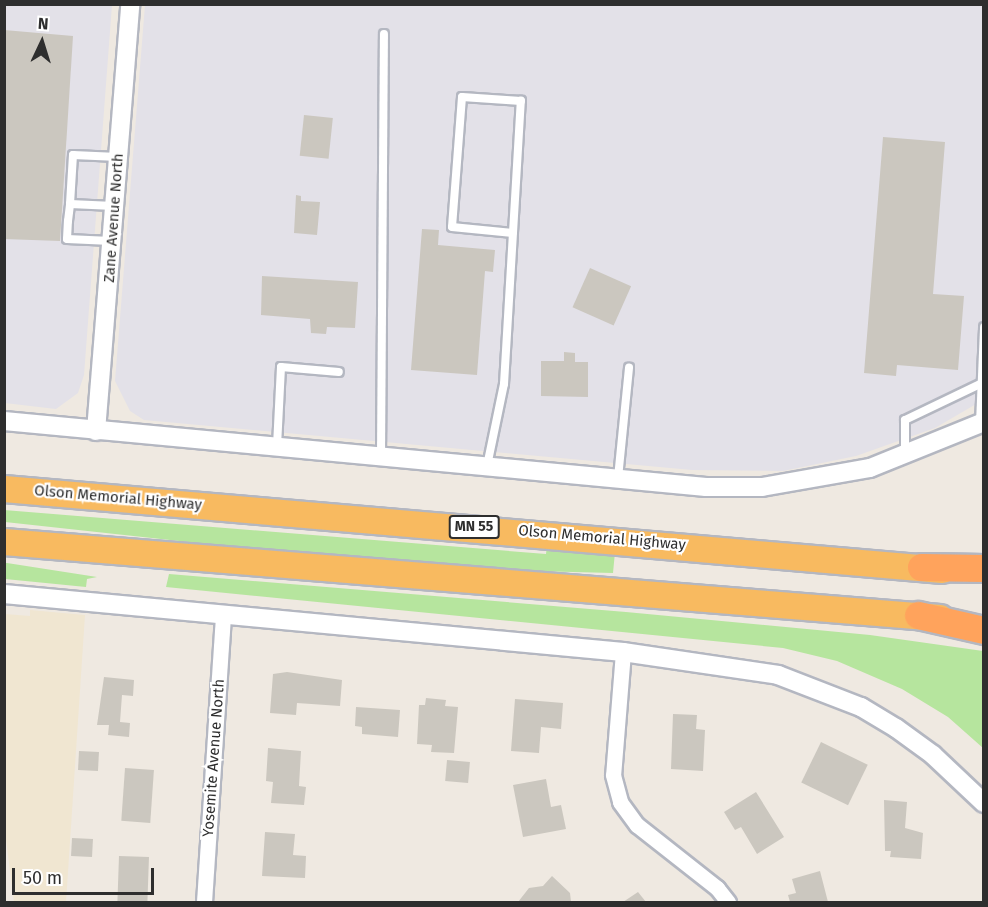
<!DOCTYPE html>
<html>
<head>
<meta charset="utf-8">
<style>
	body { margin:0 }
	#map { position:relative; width:988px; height:907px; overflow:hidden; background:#efe9e1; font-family:"Fira Sans",sans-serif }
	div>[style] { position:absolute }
	.industrial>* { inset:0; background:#e3e1e8 }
	.education>* { inset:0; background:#f0e6d1 }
	.green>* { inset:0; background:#b6e59e }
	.building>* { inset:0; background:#cbc7bf; transform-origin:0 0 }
	.roads { filter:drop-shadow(2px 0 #b4b7c1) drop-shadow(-2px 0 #b4b7c1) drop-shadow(0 2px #b4b7c1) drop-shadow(0 -2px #b4b7c1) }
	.service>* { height:8px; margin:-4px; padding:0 4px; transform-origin:4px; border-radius:4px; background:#fff }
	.minor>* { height:15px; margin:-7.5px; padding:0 7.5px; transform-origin:7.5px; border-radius:7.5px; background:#fff }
	.tertiary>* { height:18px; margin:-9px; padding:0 9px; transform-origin:9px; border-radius:9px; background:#fff }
	.trunk>* { height:26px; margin:-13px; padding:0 13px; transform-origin:13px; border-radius:13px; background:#f8ba60 }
	.motorway>* { height:27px; margin:-13.5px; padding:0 13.5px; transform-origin:13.5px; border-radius:13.5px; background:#ffa35c }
	span { translate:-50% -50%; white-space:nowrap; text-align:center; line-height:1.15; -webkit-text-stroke:4.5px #fff; paint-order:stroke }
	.shield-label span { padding:2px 4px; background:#fff; border:2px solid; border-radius:4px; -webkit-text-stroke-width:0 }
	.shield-label { font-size:14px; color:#2e2e2e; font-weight:700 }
	.street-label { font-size:15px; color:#2e2e2e }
	.frame { position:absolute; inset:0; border:6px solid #2e2e2e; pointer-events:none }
	.north { position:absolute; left:12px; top:12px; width:60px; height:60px; -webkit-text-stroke:4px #fff; paint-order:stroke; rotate:4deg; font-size:16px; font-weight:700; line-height:24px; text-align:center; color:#2e2e2e }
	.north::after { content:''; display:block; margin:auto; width:21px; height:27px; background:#2e2e2e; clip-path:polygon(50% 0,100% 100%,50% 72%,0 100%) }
	.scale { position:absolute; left:12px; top:868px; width:142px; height:27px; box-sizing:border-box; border:3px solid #2e2e2e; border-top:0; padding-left:8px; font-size:18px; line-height:21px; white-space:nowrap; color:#2e2e2e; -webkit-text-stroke:4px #fff; paint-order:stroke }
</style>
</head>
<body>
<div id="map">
	<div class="industrial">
		<div style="clip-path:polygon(5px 5px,112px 5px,84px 375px,78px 393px,56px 409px,5px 403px)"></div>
		<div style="clip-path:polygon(145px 5px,983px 5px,983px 400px,935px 428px,856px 456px,783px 471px,692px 470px,144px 420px,130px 411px,115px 381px)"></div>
	</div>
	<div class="education">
		<div style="clip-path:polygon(30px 610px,85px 615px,66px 902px,14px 902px,4px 824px,5px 614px,30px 616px)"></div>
	</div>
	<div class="green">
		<div style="clip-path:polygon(4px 510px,546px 554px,547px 545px,615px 552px,613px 573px,533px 571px,216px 545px,5px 522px)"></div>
		<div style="clip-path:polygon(4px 563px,7px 563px,97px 577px,87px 579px,86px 587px,5px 579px)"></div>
		<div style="clip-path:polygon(169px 574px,626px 612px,870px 635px,983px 651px,983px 748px,948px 717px,902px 689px,837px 661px,783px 648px,166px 587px)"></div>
	</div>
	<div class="building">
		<div style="clip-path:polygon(4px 30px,73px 36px,60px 241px,4px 239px)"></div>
		<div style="left:304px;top:115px;width:29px;height:41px;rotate:6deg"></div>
		<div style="clip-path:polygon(883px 137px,945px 142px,933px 294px,964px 296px,958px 370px,897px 365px,896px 376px,864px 373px)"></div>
		<div style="clip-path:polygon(296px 195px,301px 196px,301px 201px,320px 202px,317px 235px,294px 233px)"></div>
		<div style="clip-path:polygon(422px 229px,439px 230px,438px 245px,495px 250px,493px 272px,485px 271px,477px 375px,411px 370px)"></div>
		<div style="left:590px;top:268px;width:45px;height:43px;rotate:24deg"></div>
		<div style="clip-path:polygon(262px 276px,358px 282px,355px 328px,327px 327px,326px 334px,311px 333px,310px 319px,261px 315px)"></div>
		<div style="clip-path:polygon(564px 352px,575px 353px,575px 362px,588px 362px,588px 397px,541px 396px,541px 361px,564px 361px)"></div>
		<div style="clip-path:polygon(287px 672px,342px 680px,340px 706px,297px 703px,296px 715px,270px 713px,273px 674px)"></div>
		<div style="clip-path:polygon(104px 677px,134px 680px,133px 696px,122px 695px,120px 722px,130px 723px,129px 737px,108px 735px,109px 725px,97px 725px)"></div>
		<div style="clip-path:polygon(426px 698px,446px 700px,445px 706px,458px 707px,454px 753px,431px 752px,432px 745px,417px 744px,419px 705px,425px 705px)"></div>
		<div style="clip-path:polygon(515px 699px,563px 703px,561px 729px,541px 727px,539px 753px,511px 751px)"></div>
		<div style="clip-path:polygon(356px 707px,400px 710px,398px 737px,362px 734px,362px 727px,355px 726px)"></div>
		<div style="clip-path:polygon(673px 714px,697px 715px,696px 729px,705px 730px,703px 771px,671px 769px)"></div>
		<div style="left:821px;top:742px;width:52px;height:45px;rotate:26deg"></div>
		<div style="clip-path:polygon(268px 748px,301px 751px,299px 786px,306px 787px,304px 805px,271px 803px,273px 782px,266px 781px)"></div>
		<div style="left:79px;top:751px;width:20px;height:19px;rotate:3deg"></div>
		<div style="left:447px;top:760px;width:23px;height:21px;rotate:5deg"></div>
		<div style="left:125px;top:768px;width:29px;height:53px;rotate:4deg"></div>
		<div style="clip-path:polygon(546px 779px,551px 807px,561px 805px,566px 829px,523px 837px,513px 785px)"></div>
		<div style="clip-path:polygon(756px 792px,784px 837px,757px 854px,741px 827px,735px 830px,724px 812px)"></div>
		<div style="clip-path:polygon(884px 800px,907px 802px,905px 828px,923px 833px,921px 859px,890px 857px,891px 851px,885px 851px)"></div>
		<div style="clip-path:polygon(265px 832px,295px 834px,293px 855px,306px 856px,305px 878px,262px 876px)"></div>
		<div style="left:72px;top:838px;width:21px;height:18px;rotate:3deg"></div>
		<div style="left:119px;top:856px;width:30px;height:46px;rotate:2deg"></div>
		<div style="clip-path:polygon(820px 871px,828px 902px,790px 902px,788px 895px,796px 893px,792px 879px)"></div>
		<div style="clip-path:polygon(552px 876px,570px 893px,571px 902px,518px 902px,529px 888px,543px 886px)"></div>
		<div style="clip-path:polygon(638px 892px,646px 902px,623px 902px)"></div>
	</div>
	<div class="roads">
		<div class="service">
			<div style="left:70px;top:204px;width:49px;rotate:-86.5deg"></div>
			<div style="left:73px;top:155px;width:45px;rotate:2.5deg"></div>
			<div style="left:111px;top:241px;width:44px;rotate:-177.4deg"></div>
			<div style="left:67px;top:239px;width:18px;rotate:-87deg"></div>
			<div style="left:68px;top:221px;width:17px;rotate:-83deg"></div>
			<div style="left:70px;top:204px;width:44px;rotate:2.6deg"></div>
			<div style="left:980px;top:424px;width:97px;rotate:-87.6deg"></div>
			<div style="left:277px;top:446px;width:79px;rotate:-87.1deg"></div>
			<div style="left:281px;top:367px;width:58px;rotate:4.9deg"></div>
			<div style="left:905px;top:453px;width:33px;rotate:-90deg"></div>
			<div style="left:905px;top:420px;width:83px;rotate:-25.6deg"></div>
			<div style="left:381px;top:456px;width:422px;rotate:-89.6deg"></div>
			<div style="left:487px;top:466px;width:84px;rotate:-78.3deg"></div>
			<div style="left:504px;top:384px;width:284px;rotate:-86.6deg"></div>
			<div style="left:521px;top:101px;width:59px;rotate:-176.1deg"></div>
			<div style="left:462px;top:97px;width:130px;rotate:94.4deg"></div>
			<div style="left:452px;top:227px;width:61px;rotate:5.6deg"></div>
			<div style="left:618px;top:478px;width:111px;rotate:-84.3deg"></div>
		</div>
		<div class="minor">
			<div style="left:623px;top:652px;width:123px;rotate:94.6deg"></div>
			<div style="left:613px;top:775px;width:28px;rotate:75deg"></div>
			<div style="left:620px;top:802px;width:29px;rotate:54deg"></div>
			<div style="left:637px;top:825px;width:102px;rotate:38.2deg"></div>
			<div style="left:717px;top:888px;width:18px;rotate:52deg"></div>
			<div style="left:204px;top:902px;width:289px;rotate:-86.2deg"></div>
		</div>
		<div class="tertiary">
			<div style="left:4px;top:421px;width:705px;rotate:5.37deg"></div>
			<div style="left:706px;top:487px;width:56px"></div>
			<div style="left:762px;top:487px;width:110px;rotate:-10deg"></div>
			<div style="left:870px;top:468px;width:123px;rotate:-22deg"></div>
			<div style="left:96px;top:431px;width:428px;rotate:-85.4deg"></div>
			<div style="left:4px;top:594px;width:622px;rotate:5.35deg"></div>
			<div style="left:623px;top:652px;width:157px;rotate:8.4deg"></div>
			<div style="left:778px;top:675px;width:89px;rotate:21.1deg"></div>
			<div style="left:861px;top:707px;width:41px;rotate:31deg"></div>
			<div style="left:896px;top:728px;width:46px;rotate:36.1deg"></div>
			<div style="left:933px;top:755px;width:70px;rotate:43.3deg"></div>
		</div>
		<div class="trunk">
			<div style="left:4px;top:489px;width:942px;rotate:4.93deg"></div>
			<div style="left:4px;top:542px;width:939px;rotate:4.64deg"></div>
		</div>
		<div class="motorway">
			<div style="left:921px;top:567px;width:63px;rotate:0.9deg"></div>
			<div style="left:918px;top:615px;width:68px;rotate:12.8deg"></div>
		</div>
	</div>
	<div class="shield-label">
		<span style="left:474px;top:527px">MN 55</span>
	</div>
	<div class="street-label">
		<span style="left:114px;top:218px;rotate:-86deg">Zane Avenue North</span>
		<span style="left:118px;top:498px;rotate:5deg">Olson Memorial Highway</span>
		<span style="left:602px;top:538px;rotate:5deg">Olson Memorial Highway</span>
		<span style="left:214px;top:758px;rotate:-86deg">Yosemite Avenue North</span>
	</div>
	<div class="frame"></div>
	<div class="north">N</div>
	<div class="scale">50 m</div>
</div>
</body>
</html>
